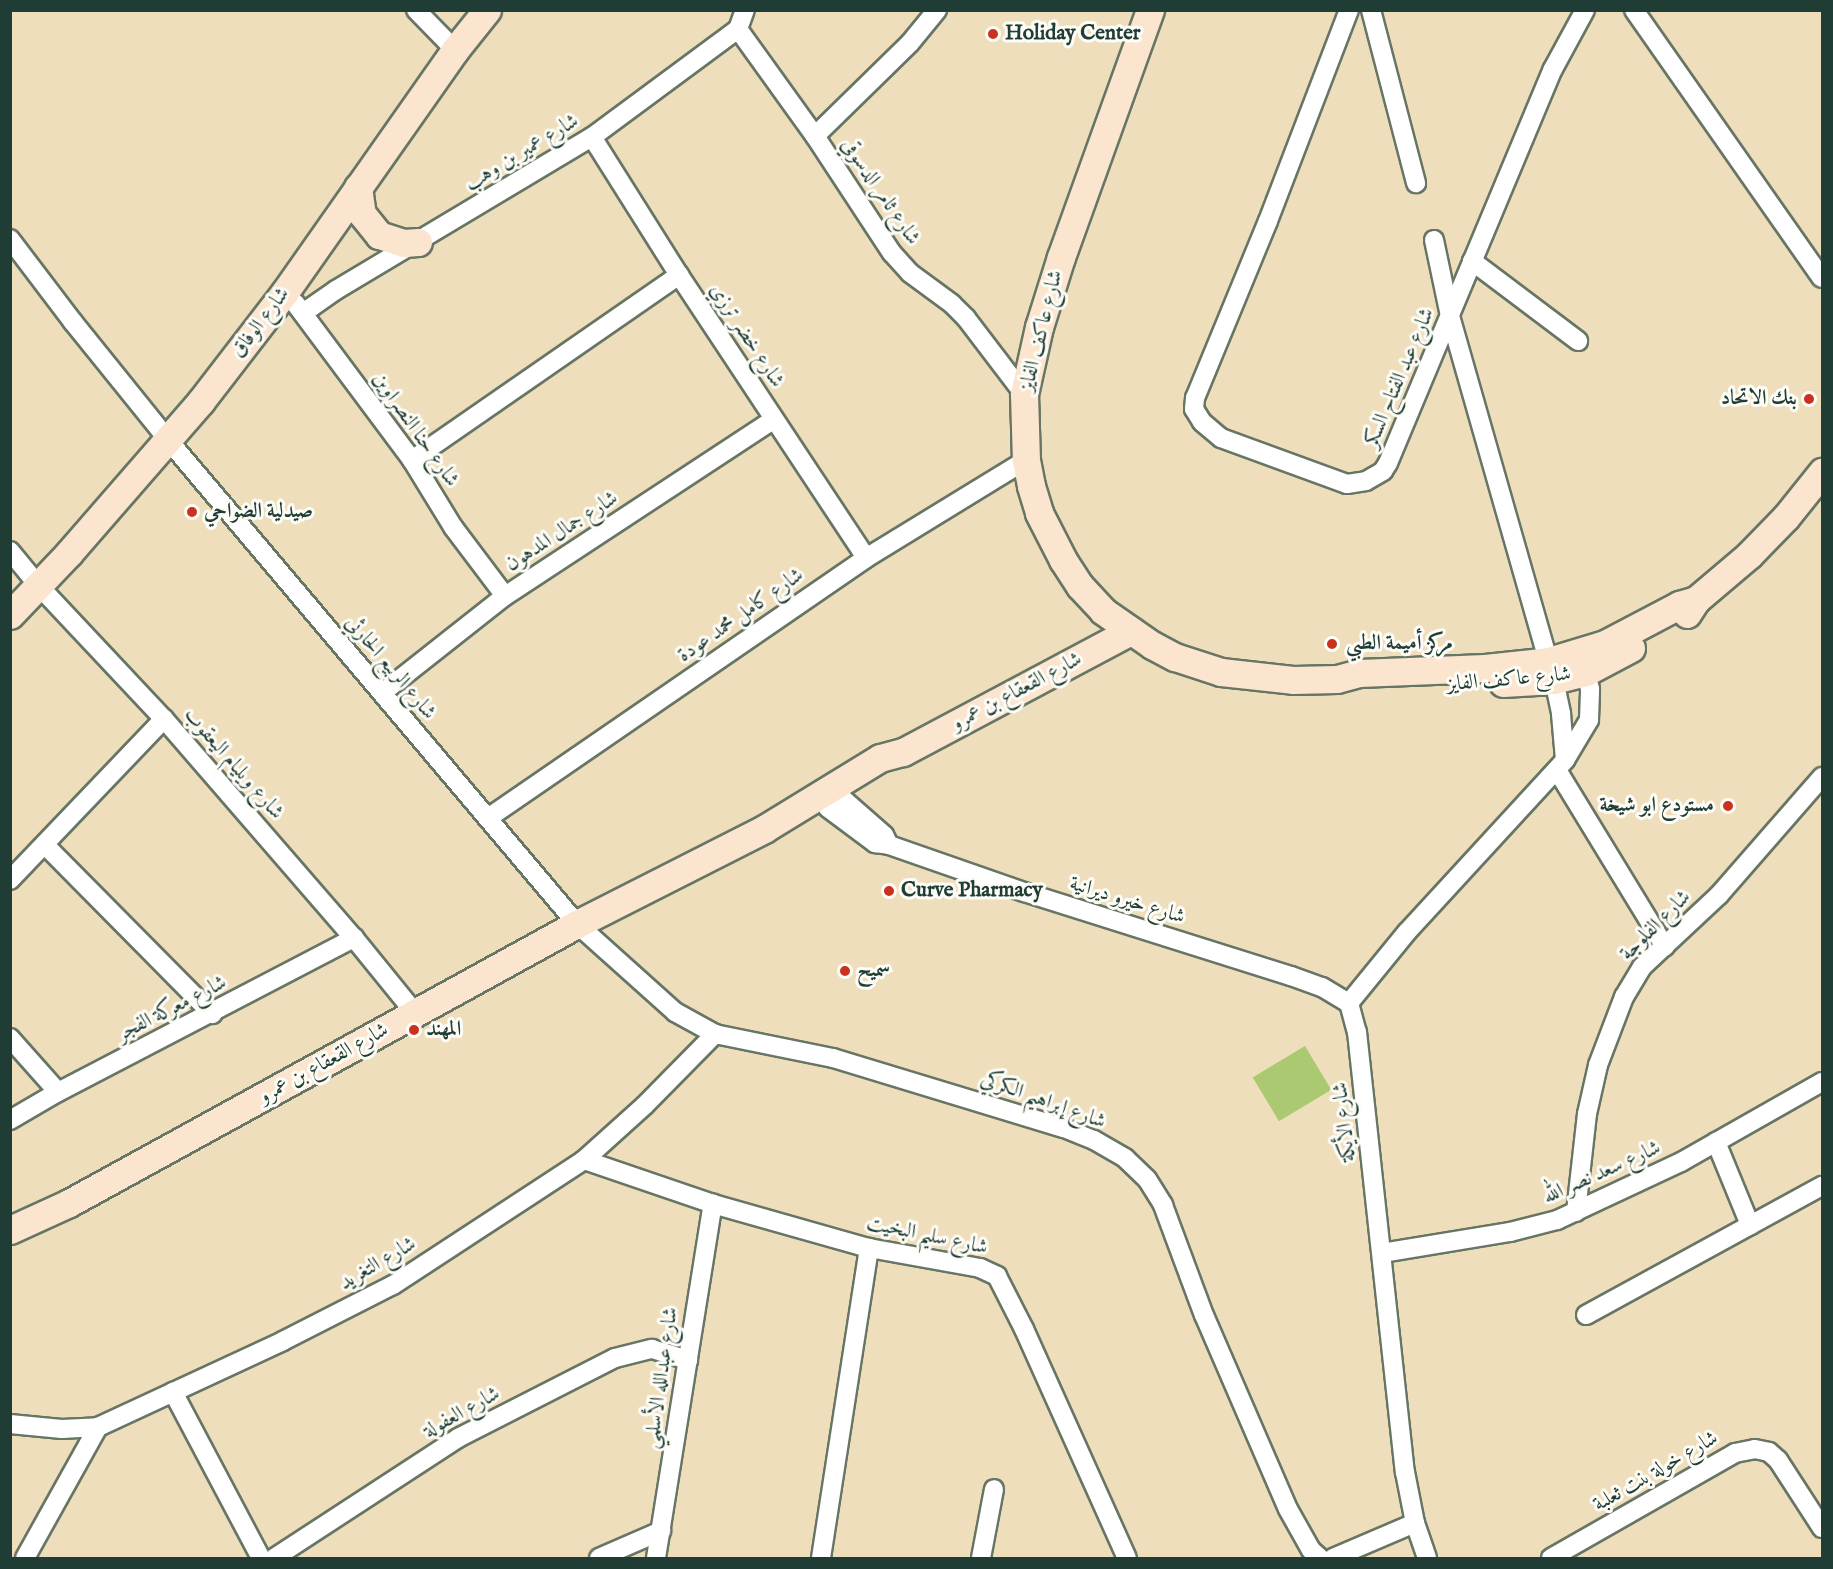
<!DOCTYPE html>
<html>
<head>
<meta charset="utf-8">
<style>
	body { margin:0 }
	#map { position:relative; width:1833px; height:1569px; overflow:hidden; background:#eedebc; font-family:"IM FELL English",Amiri,serif }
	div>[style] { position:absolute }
	.green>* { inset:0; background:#abc970; transform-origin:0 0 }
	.roads { filter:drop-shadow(2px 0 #677564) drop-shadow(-2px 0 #677564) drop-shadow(0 2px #677564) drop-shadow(0 -2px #677564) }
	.street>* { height:18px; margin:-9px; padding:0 9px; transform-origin:9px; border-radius:9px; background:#fff }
	.secondary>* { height:27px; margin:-13.5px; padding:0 13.5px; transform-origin:13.5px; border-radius:13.5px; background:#fbe5cf }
	.dots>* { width:16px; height:16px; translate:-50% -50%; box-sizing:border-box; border:3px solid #fdfcf7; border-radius:50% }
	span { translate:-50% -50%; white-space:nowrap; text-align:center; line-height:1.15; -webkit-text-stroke:6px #fdfcf7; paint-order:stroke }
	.poi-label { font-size:21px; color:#1f3d34; font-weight:700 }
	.left { translate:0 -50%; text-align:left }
	.right { translate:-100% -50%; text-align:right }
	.street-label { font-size:21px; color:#1f3d34 }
	.frame { position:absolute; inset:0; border:12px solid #1f3d34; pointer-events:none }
</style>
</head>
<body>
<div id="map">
	<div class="green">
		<div style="left:1305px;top:1046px;width:51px;height:61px;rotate:59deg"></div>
	</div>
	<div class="roads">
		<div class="street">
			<div style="left:416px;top:10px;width:56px;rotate:45.7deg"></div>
			<div style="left:1349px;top:10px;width:226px;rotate:111deg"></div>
			<div style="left:1268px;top:221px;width:191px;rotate:112.4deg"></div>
			<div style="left:1195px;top:398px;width:11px;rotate:95deg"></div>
			<div style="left:1194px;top:409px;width:15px;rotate:58deg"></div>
			<div style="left:1202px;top:422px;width:25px;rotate:40deg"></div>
			<div style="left:1221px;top:438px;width:134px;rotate:20.1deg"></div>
			<div style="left:1347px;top:484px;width:19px;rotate:-9deg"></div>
			<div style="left:1366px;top:481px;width:20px;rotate:-30deg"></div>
			<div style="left:1383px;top:471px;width:9px;rotate:-58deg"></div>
			<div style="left:1388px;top:463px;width:427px;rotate:-67.3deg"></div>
			<div style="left:1553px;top:69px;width:67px;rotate:-61.5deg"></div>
			<div style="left:1371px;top:10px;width:179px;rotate:75.4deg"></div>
			<div style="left:1634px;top:10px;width:327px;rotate:55deg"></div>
			<div style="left:738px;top:29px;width:132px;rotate:54.3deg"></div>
			<div style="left:815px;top:136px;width:140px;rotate:56.7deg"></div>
			<div style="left:892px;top:253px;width:27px;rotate:48deg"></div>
			<div style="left:910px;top:273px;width:52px;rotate:36.4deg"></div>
			<div style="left:952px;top:304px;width:20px;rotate:45deg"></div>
			<div style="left:966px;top:318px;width:96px;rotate:52.7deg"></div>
			<div style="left:815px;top:136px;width:133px;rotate:-44.4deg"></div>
			<div style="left:910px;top:43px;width:43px;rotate:-50.7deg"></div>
			<div style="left:592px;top:137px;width:163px;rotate:57.8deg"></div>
			<div style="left:679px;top:275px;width:339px;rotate:56.5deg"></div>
			<div style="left:10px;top:239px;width:104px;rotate:52.8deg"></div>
			<div style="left:73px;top:322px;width:153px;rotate:51.1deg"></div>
			<div style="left:169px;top:441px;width:632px;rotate:49.81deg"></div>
			<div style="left:577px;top:924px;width:132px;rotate:41.9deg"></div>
			<div style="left:675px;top:1012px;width:46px;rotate:28.8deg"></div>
			<div style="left:715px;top:1034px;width:120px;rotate:11.5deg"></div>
			<div style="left:833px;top:1058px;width:241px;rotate:16.9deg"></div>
			<div style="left:1064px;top:1128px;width:32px;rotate:22deg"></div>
			<div style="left:1094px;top:1140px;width:36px;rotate:30deg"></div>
			<div style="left:1125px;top:1158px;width:30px;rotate:44deg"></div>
			<div style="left:1147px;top:1179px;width:31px;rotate:58deg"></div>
			<div style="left:1163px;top:1205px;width:117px;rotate:69.6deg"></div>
			<div style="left:1204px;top:1315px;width:211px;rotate:66.6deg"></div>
			<div style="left:1288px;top:1509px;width:47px;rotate:60.7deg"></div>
			<div style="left:1311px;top:1550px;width:12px;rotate:42deg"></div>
			<div style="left:1434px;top:240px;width:78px;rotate:78.1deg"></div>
			<div style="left:1450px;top:316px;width:379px;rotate:74.1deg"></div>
			<div style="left:1554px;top:680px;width:35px;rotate:78deg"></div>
			<div style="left:1561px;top:714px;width:46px;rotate:85deg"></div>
			<div style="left:1472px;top:261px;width:133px;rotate:37deg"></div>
			<div style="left:295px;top:303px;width:196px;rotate:53.3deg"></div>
			<div style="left:412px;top:460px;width:79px;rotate:58.5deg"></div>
			<div style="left:453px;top:527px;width:86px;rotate:53deg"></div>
			<div style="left:303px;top:313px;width:40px;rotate:-34.9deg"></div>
			<div style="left:336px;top:290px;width:298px;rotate:-30.9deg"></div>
			<div style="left:592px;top:137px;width:182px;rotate:-36.5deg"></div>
			<div style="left:738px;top:29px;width:20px;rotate:-70deg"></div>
			<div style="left:412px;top:460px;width:325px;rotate:-34.7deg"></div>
			<div style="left:10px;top:551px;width:44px;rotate:50.5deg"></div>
			<div style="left:38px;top:585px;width:184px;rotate:46.8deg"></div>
			<div style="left:164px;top:719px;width:290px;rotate:49.1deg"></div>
			<div style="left:354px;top:938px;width:97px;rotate:50.9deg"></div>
			<div style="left:382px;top:693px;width:157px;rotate:-38.3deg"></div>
			<div style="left:505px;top:596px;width:321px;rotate:-33.3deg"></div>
			<div style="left:1557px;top:770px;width:207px;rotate:58.6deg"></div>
			<div style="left:833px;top:786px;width:16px;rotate:52deg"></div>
			<div style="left:843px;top:799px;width:55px;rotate:41.3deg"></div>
			<div style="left:884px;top:835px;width:11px;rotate:63deg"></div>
			<div style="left:818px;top:794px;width:17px;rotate:54deg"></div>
			<div style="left:828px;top:808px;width:59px;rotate:36.7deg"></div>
			<div style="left:875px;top:843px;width:14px;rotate:8deg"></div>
			<div style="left:889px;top:845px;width:143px;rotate:19.2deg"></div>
			<div style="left:1024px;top:892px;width:280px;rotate:17.5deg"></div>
			<div style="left:1291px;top:976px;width:33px;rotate:20deg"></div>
			<div style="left:1322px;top:987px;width:31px;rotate:31deg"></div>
			<div style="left:488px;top:818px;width:459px;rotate:-34.5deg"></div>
			<div style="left:866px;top:558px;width:188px;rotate:-31.5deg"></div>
			<div style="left:45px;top:845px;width:238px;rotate:45.3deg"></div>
			<div style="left:10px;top:880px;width:223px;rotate:-46.3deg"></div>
			<div style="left:1349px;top:1003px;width:30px;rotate:75deg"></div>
			<div style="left:1357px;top:1032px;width:443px;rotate:83.8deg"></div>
			<div style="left:1405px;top:1472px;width:52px;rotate:78.9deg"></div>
			<div style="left:1415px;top:1523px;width:37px;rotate:71deg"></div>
			<div style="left:1349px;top:1003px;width:92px;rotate:-50.8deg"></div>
			<div style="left:1407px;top:932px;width:234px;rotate:-47.4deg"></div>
			<div style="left:1565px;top:760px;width:47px;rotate:-59deg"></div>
			<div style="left:1589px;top:720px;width:31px;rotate:-88deg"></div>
			<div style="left:1590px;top:689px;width:27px;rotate:-105deg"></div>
			<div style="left:10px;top:1038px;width:72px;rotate:48.4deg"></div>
			<div style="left:10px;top:1120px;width:56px;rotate:-30.3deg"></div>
			<div style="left:58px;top:1092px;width:334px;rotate:-27.5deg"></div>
			<div style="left:1716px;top:1142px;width:90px;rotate:67.7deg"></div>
			<div style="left:584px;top:1160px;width:136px;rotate:18.8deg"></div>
			<div style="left:713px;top:1204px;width:162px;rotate:15.8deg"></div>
			<div style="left:869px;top:1248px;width:113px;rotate:10.2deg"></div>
			<div style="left:980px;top:1268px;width:19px;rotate:25deg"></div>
			<div style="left:997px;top:1276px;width:59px;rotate:63deg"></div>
			<div style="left:1024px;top:1329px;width:251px;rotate:65.8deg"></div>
			<div style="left:1576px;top:1212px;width:99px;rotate:-83.6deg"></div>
			<div style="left:1587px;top:1114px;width:50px;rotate:-77.3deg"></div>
			<div style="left:1598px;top:1065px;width:73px;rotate:-69.1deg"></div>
			<div style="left:1624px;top:997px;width:35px;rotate:-59deg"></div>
			<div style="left:1642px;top:967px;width:105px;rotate:-43.1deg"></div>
			<div style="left:1719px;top:895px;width:157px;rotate:-48.9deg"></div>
			<div style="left:1382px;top:1253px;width:130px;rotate:-9.3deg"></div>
			<div style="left:1510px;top:1232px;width:49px;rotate:-14.3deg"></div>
			<div style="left:1557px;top:1220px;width:137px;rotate:-25.1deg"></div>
			<div style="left:1681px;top:1162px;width:162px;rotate:-29.6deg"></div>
			<div style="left:1586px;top:1315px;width:269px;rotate:-28.7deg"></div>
			<div style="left:173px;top:1392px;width:188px;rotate:62.1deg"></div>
			<div style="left:10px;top:1424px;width:52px;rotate:5.5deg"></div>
			<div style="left:62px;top:1429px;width:36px;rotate:-3deg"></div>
			<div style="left:98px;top:1427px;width:204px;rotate:-24.9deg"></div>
			<div style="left:283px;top:1341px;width:123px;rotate:-27deg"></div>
			<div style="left:393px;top:1285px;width:228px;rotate:-33.2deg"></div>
			<div style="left:584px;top:1160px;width:82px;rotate:-42deg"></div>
			<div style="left:645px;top:1105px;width:100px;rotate:-45.4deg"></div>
			<div style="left:25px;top:1558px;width:150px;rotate:-60.9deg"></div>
			<div style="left:274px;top:1558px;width:220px;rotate:-33.1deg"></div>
			<div style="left:458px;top:1438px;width:176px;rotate:-27deg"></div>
			<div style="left:615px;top:1358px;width:38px;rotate:-14deg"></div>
			<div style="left:652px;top:1349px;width:38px;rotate:17deg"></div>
			<div style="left:599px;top:1558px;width:68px;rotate:-23.5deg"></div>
			<div style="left:656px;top:1558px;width:359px;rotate:-80.9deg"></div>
			<div style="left:821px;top:1558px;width:314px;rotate:-81.2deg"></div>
			<div style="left:981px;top:1558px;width:70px;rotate:-79.3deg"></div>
			<div style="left:1333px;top:1558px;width:89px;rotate:-23.1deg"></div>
			<div style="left:1551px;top:1558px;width:212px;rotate:-29.7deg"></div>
			<div style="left:1735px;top:1453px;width:20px;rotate:-11deg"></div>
			<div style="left:1755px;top:1449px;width:14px;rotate:12deg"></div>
			<div style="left:1769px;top:1452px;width:12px;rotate:42deg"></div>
			<div style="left:1778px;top:1460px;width:81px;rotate:57.1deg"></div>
		</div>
		<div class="secondary">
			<div style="left:1150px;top:10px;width:263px;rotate:109.8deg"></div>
			<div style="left:1061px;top:257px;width:73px;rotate:107.4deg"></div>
			<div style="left:1039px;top:327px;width:69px;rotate:102.6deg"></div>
			<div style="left:1024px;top:394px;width:66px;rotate:88.3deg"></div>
			<div style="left:1026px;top:460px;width:26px;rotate:79deg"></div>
			<div style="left:1031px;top:486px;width:28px;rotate:73deg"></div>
			<div style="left:1039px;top:513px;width:53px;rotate:62.9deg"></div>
			<div style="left:1063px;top:560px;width:31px;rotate:57deg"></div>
			<div style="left:1080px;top:586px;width:34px;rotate:47deg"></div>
			<div style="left:1103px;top:611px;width:60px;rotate:34.8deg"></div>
			<div style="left:1152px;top:645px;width:26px;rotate:28deg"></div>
			<div style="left:1175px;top:657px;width:48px;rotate:18.1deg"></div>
			<div style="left:1221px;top:672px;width:72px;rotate:6.3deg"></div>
			<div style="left:1293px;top:680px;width:44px;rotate:-1.3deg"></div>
			<div style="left:1337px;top:679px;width:23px;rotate:-15deg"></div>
			<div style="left:1359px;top:673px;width:126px;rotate:-2.3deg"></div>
			<div style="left:1485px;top:668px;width:64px;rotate:-6.2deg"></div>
			<div style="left:1549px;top:661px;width:59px;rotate:-16.9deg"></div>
			<div style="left:1605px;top:644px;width:84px;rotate:-27.8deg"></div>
			<div style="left:1679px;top:605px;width:18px;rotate:-16deg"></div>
			<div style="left:358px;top:187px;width:27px;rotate:82deg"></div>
			<div style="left:362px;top:214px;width:27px;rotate:51deg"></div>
			<div style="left:379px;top:235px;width:26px;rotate:18deg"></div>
			<div style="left:404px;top:243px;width:14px;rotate:-4deg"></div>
			<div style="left:1687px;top:614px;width:17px;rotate:-57deg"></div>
			<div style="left:1696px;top:600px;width:70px;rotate:-40.3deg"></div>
			<div style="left:1749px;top:555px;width:53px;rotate:-45.8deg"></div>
			<div style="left:1786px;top:517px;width:58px;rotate:-51.3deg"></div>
			<div style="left:10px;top:615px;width:86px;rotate:-46.4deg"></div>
			<div style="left:69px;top:553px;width:201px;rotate:-49deg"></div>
			<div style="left:201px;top:401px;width:138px;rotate:-52.4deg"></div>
			<div style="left:285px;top:292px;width:296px;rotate:-54.9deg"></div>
			<div style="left:455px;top:50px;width:51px;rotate:-51.3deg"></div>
			<div style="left:1503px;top:683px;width:51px;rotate:-3.4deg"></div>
			<div style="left:1554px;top:680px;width:33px;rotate:-14deg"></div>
			<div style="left:1586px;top:672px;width:51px;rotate:-28.1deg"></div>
			<div style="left:10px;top:1230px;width:65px;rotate:-24.6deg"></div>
			<div style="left:69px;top:1203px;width:580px;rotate:-28.78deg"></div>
			<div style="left:577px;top:924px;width:210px;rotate:-26.9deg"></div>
			<div style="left:764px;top:829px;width:136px;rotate:-31.5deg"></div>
			<div style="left:880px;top:758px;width:24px;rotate:-15deg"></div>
			<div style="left:903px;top:752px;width:258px;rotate:-28deg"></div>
		</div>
	</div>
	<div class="dots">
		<div style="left:993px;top:34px;background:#c8321e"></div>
		<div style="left:1809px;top:399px;background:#c8321e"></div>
		<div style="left:192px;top:512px;background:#c8321e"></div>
		<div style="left:1332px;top:644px;background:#c8321e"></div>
		<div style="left:1728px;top:806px;background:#c8321e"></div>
		<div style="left:889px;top:891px;background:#c8321e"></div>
		<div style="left:845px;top:971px;background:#c8321e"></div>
		<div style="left:414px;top:1030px;background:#c8321e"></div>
	</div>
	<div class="poi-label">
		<span class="left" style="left:1005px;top:34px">Holiday Center</span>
		<span class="right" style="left:1797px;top:399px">بنك الاتحاد</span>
		<span class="left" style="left:204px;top:512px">صيدلية الضواحي</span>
		<span class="left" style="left:1346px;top:644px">مركز أميمة الطبي</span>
		<span class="right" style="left:1714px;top:806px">مستودع ابو شيخة</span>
		<span class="left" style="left:901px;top:891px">Curve Pharmacy</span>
		<span class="left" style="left:857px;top:971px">سميح</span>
		<span class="left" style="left:426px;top:1030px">المهند</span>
	</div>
	<div class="street-label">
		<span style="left:522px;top:153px;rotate:-31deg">شارع عمير بن وهب</span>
		<span style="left:880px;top:192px;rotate:56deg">شارع ثامر الدسوقي</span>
		<span style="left:261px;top:323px;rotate:-53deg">شارع الوفاق</span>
		<span style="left:1042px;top:331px;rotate:-76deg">شارع عاكف الفايز</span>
		<span style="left:746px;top:336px;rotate:57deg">شارع خضر ترزي</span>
		<span style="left:1400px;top:378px;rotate:-67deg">شارع عبد الفتاح السكر</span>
		<span style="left:415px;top:430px;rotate:55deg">شارع حنا النصراوين</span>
		<span style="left:562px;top:532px;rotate:-33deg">شارع جمال المدهون</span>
		<span style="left:741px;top:616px;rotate:-35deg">شارع كامل محمد عودة</span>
		<span style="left:390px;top:668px;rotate:50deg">شارع الربيع الحارثي</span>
		<span style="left:1509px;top:680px;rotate:-5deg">شارع عاكف الفايز</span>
		<span style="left:1017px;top:692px;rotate:-28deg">شارع القعقاع بن عمرو</span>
		<span style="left:233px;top:764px;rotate:49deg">شارع ويليام اليعقوب</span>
		<span style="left:1127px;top:901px;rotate:17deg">شارع خيرو ديرانية</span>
		<span style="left:1656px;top:926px;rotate:-45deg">شارع الفلوجة</span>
		<span style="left:172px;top:1009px;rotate:-27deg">شارع معركة الفجر</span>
		<span style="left:324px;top:1064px;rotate:-29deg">شارع القعقاع بن عمرو</span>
		<span style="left:1043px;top:1101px;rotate:20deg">شارع إبراهيم الكركي</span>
		<span style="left:1345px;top:1122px;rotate:-96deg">شارع الأيكة</span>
		<span style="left:1602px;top:1173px;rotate:-24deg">شارع سعد نصر الله</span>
		<span style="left:927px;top:1236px;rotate:12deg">شارع سليم البخيت</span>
		<span style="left:378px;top:1264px;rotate:-30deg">شارع التغريد</span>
		<span style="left:662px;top:1378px;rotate:-82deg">شارع عبدالله الأسلمي</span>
		<span style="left:462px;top:1413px;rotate:-29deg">شارع العفولة</span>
		<span style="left:1656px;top:1472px;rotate:-30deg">شارع خولة بنت ثعلبة</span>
	</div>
	<div class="frame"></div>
</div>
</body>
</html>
